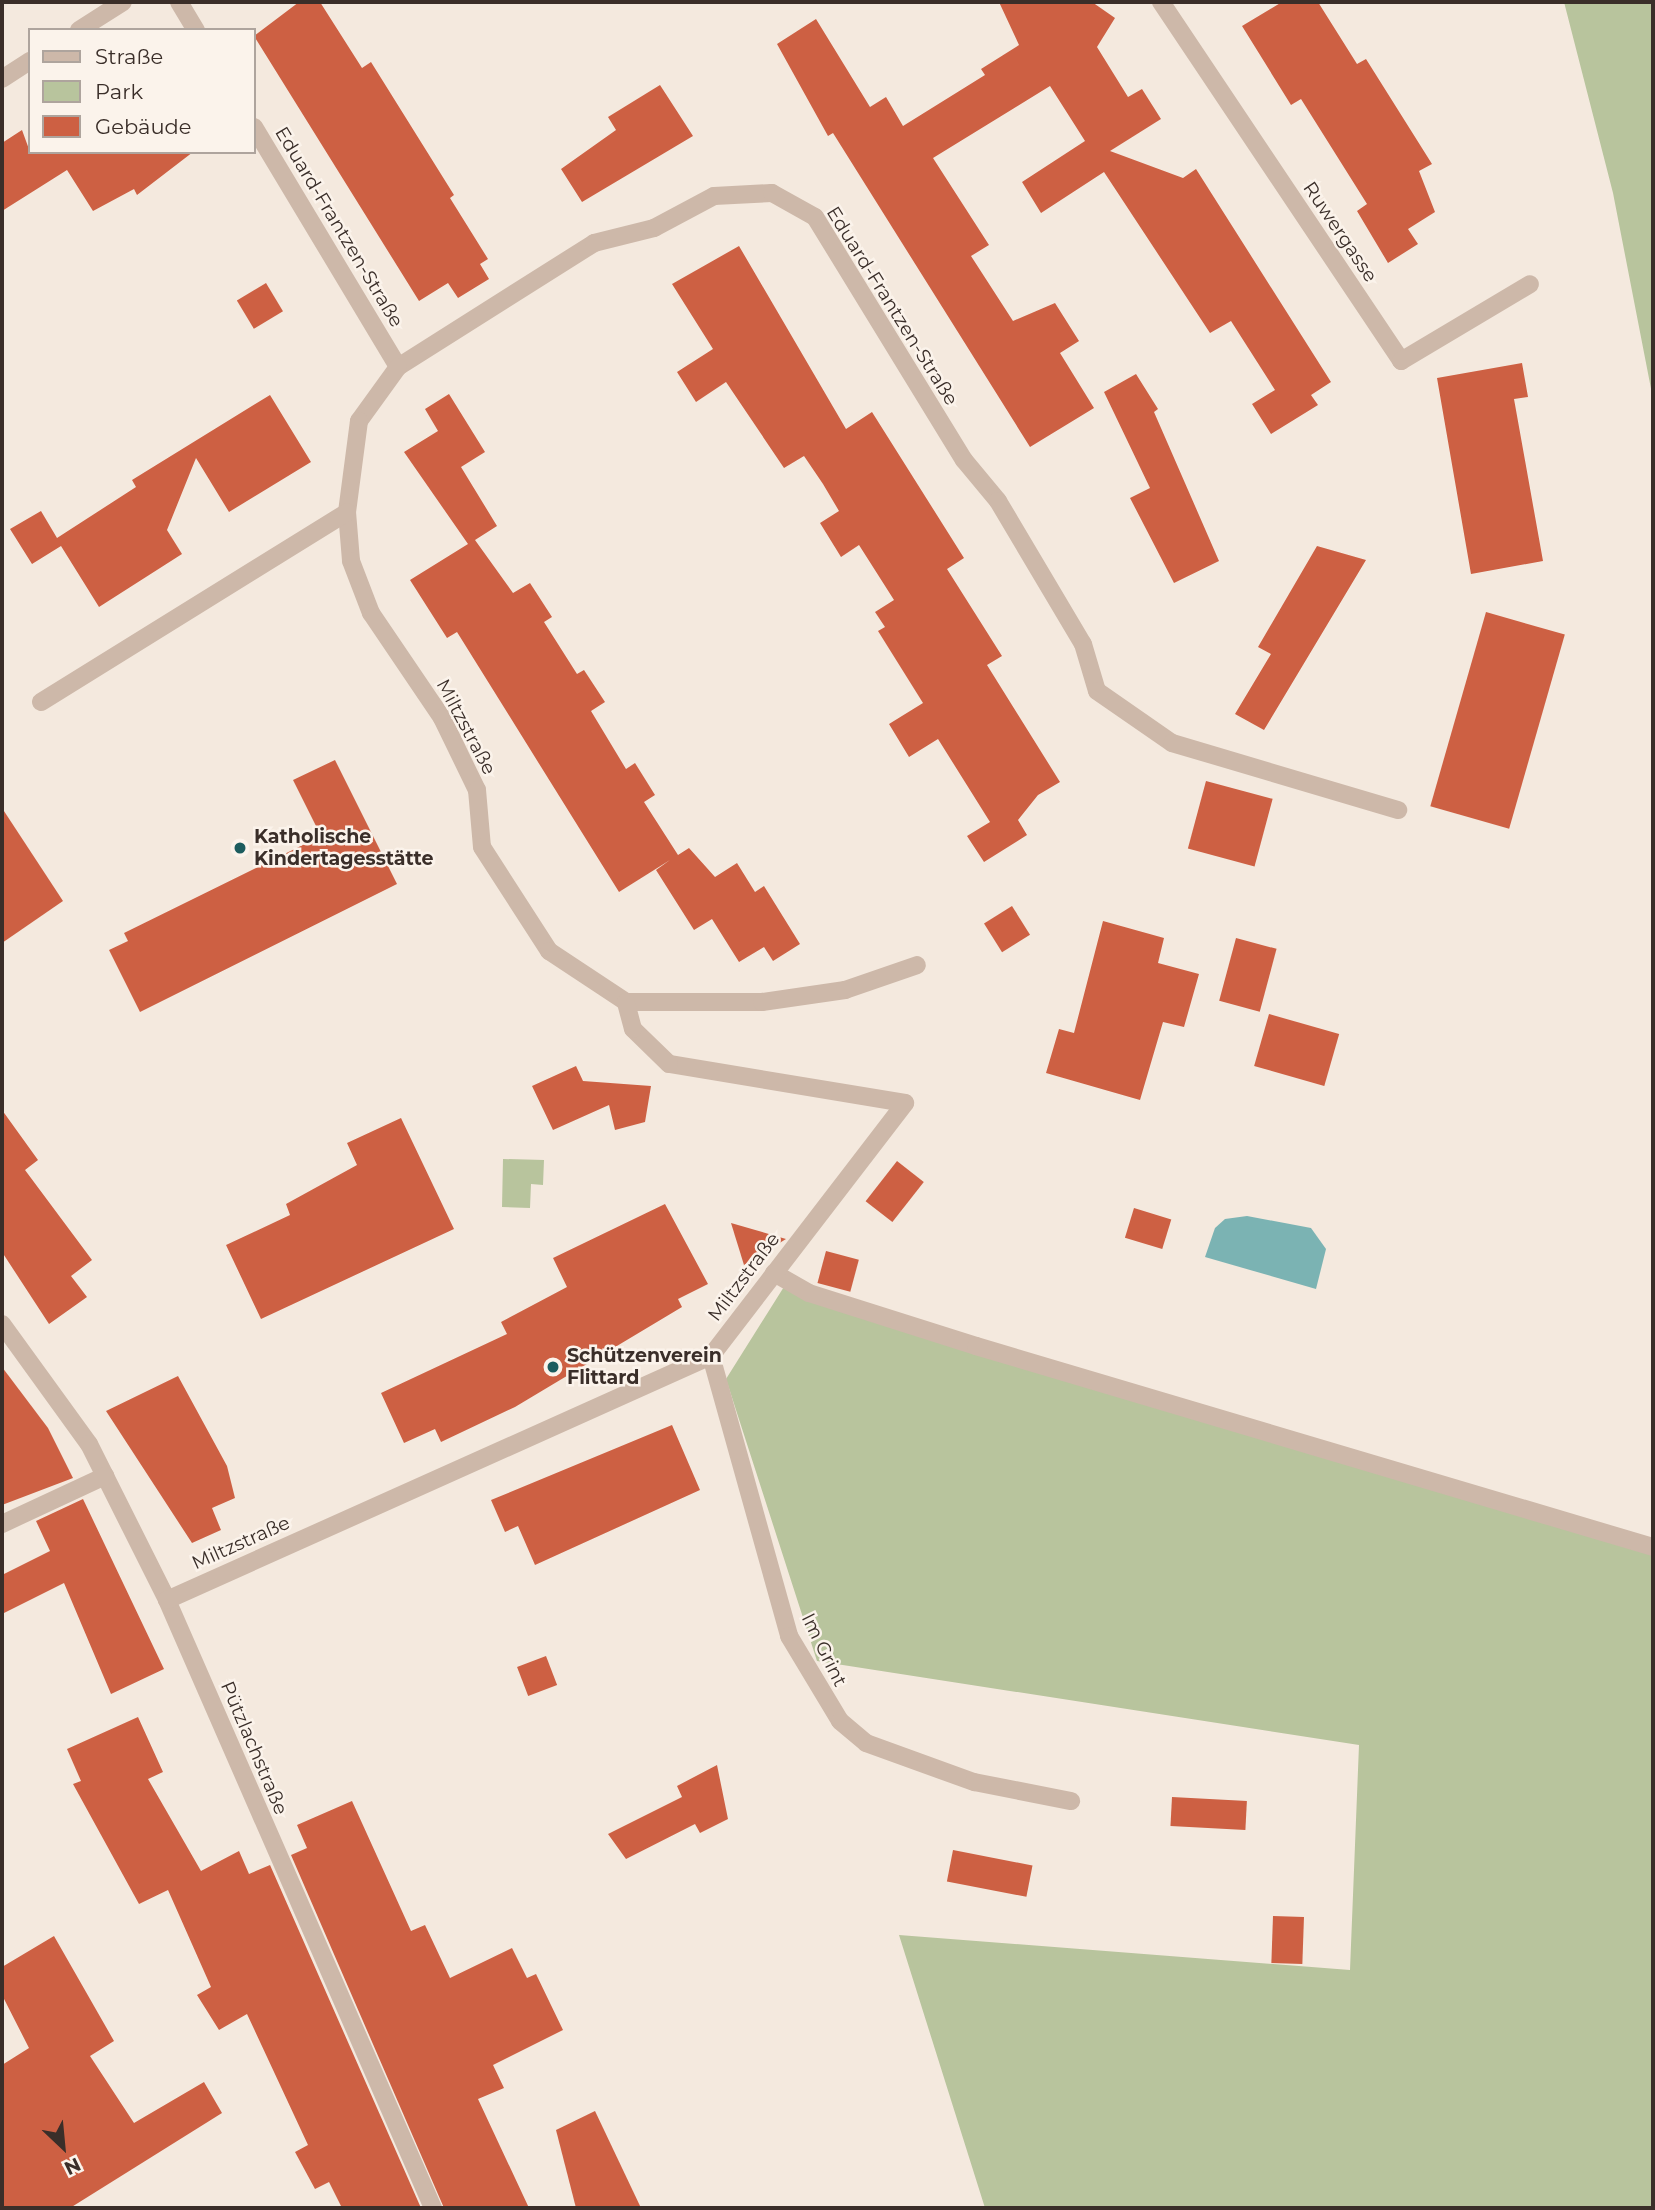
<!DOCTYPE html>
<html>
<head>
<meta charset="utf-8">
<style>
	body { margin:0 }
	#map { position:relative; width:1655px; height:2210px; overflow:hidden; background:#f4e9de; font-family:Montserrat,sans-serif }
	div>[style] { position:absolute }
	.green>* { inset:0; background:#b8c49d }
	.water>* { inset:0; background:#7bb3b3 }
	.building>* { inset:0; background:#cd6043; transform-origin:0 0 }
	.minor>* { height:18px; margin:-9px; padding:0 9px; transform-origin:9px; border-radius:9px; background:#cdb8a9 }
	.dots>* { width:19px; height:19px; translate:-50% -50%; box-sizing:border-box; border:4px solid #fbf3eb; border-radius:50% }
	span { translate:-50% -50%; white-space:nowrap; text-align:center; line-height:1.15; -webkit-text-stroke:5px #fbf3eb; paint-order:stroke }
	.street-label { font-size:19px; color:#3a2e29 }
	.poi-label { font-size:19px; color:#3a2e29; font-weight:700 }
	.left { translate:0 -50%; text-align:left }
	.frame { position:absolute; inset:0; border:4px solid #3a2e29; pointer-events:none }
	.legend { position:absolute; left:28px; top:28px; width:228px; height:126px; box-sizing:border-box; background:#fbf3eb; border:2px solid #aea49d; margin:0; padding:9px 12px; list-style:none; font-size:21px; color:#3a2e29 }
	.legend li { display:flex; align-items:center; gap:14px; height:35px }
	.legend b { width:35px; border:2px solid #aea49d }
	.north { position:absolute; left:28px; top:2112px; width:70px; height:70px; -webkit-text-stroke:5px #fbf3eb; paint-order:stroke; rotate:154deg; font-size:19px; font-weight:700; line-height:28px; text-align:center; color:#3a2e29 }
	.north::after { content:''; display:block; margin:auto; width:24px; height:32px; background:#3a2e29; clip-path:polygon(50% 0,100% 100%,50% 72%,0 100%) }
</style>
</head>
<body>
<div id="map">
	<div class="green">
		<div style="clip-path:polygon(1564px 2px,1653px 2px,1653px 399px,1613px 193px)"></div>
		<div style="clip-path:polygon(503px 1159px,544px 1160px,543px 1185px,531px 1184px,530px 1208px,502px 1207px)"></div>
		<div style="clip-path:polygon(787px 1282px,1653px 1552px,1653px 2208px,985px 2208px,899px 1935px,1350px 1970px,1359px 1745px,817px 1661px,726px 1379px)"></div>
	</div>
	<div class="water">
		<div style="clip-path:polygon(1247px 1216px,1311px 1228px,1326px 1249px,1316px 1289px,1205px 1257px,1215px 1228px,1225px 1219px)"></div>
	</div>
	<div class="building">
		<div style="clip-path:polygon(299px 2px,320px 2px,362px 68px,371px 62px,454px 195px,450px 198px,488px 259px,480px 264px,489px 279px,458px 298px,448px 283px,419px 301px,254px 36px)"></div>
		<div style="clip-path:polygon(999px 2px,1092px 2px,1115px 18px,1097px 47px,1128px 97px,1142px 89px,1161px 119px,1110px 151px,1183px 178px,1196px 169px,1331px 382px,1311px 395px,1318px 405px,1271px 434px,1252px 404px,1275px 390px,1231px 321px,1210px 333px,1104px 172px,1041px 213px,1022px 182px,1085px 141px,1050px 86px,933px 158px,989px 245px,971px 256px,1013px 321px,1055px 303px,1079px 341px,1060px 353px,1094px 408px,1030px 447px,833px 133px,828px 136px,777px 44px,816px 19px,870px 107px,886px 97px,903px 126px,985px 75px,981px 69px,1019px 45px)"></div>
		<div style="clip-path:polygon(1282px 2px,1318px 2px,1357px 64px,1366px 59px,1432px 164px,1419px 171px,1435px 212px,1408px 229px,1418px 244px,1388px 263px,1357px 211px,1367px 204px,1301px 99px,1291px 105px,1242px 26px)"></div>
		<div style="clip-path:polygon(660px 85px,693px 136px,582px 202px,561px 169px,616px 130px,608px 117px)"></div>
		<div style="clip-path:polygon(22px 130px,30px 152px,193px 152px,137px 195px,134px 189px,93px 211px,67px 170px,2px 211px,2px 143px)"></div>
		<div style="clip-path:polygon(739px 246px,846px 429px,872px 412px,964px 558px,947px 569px,1002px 656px,987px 665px,1060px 782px,1038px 795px,1018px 820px,1027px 835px,984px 862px,967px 836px,990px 822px,938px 739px,909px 757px,889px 724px,923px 703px,878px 631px,885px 627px,875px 612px,894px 600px,859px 545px,841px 557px,820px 523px,839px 511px,823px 484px,804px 456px,784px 468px,726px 382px,696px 402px,677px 372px,713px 349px,672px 284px)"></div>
		<div style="left:266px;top:283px;width:33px;height:34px;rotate:59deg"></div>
		<div style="clip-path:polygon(1522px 363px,1528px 397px,1514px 399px,1543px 561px,1471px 574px,1437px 378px)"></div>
		<div style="clip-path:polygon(1136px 374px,1158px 409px,1154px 412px,1219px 561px,1174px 583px,1130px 498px,1150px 488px,1104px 392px)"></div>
		<div style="clip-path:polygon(449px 394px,485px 452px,461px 467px,497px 526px,475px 540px,513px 593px,530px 583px,552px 617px,544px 622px,577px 674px,584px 670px,605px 702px,591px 711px,626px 769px,635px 763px,655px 795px,644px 802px,678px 855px,689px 848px,715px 877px,737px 863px,755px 892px,764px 886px,800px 944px,773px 961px,764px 947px,739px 962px,712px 919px,694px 930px,656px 870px,670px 860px,619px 892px,457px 632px,447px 638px,410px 580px,468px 544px,404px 452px,438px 431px,425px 409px)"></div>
		<div style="clip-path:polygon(270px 395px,311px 462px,229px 512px,196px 458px,167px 530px,182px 554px,99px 607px,61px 546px,32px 564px,10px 529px,41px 511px,57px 538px,136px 487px,132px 480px)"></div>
		<div style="clip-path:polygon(1317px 546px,1366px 560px,1264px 730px,1235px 714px,1271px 654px,1258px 647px)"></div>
		<div style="left:1486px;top:612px;width:82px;height:202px;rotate:16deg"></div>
		<div style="clip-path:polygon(335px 760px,397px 884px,140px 1012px,109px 950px,128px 941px,124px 933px,321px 836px,293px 780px)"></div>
		<div style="left:1206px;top:781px;width:69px;height:70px;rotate:15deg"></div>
		<div style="clip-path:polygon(2px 808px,63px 901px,2px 943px)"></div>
		<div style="left:1012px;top:906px;width:34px;height:33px;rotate:58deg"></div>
		<div style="clip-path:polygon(1103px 921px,1164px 938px,1158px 963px,1199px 974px,1184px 1027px,1163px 1022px,1140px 1100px,1046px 1073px,1059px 1029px,1074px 1033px)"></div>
		<div style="left:1236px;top:938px;width:42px;height:65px;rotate:15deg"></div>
		<div style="left:1269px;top:1014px;width:73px;height:54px;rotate:16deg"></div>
		<div style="clip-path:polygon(576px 1066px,583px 1081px,651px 1086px,645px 1122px,615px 1130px,609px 1105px,553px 1130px,532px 1086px)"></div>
		<div style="clip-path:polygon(2px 1110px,38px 1160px,25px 1170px,92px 1260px,71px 1276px,87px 1297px,49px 1324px,2px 1252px)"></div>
		<div style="clip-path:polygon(401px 1118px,454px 1229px,261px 1319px,226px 1245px,290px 1215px,286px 1204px,357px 1165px,347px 1143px)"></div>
		<div style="left:897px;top:1161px;width:34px;height:51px;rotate:38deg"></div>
		<div style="clip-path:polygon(665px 1204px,708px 1284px,678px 1299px,682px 1307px,515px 1407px,441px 1442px,435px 1429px,404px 1443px,381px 1393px,507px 1334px,501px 1322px,567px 1287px,553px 1258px)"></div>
		<div style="left:1134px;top:1208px;width:39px;height:31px;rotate:17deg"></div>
		<div style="clip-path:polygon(731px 1223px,786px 1239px,744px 1265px)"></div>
		<div style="left:826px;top:1251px;width:34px;height:33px;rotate:15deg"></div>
		<div style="clip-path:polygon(2px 1367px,48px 1428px,73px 1478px,2px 1505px)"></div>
		<div style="clip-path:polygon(178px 1376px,227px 1466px,235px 1498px,212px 1508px,221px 1530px,192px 1543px,106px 1411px)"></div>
		<div style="clip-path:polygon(672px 1425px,700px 1490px,535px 1565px,518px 1526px,505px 1532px,491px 1500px)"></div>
		<div style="clip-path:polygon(83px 1499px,164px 1669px,111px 1694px,64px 1583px,2px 1614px,2px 1575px,50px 1551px,36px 1521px)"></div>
		<div style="left:546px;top:1656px;width:31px;height:31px;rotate:69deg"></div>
		<div style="clip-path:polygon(138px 1717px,163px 1772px,148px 1779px,201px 1871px,239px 1851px,249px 1874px,270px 1865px,421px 2208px,342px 2208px,329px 2182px,315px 2189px,295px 2152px,308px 2145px,247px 2014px,219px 2030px,197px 1995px,211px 1987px,168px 1890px,139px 1904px,73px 1784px,81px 1781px,67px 1749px)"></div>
		<div style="clip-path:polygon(717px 1765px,728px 1819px,700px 1833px,695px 1824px,626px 1859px,608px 1834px,682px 1797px,677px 1786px)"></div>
		<div style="left:1172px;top:1797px;width:75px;height:29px;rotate:3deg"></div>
		<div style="clip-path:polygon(352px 1801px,411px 1931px,425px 1925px,450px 1978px,512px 1948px,527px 1978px,536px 1974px,563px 2030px,493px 2065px,504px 2088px,478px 2099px,529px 2208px,444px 2208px,291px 1855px,307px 1848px,297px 1825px)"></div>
		<div style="left:953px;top:1850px;width:81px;height:32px;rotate:11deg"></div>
		<div style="left:1273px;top:1916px;width:31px;height:47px;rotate:2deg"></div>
		<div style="clip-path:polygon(54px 1936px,114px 2041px,90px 2056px,134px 2123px,204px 2082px,222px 2113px,70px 2208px,2px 2208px,2px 2065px,29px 2048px,2px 1995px,2px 1967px)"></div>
		<div style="clip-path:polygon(595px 2111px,641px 2208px,576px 2208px,556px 2130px)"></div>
	</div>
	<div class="minor">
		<div style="left:179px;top:2px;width:33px;rotate:59deg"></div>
		<div style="left:1161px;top:2px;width:432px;rotate:56.2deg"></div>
		<div style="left:1401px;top:361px;width:150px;rotate:-30.8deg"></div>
		<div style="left:79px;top:30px;width:52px;rotate:-32.5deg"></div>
		<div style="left:2px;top:79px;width:33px;rotate:-33deg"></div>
		<div style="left:254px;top:127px;width:280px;rotate:59deg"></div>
		<div style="left:398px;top:367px;width:232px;rotate:-32.3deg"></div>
		<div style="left:594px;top:243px;width:62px;rotate:-14deg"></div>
		<div style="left:654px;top:228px;width:68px;rotate:-28.1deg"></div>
		<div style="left:714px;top:196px;width:58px;rotate:-3deg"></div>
		<div style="left:772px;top:193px;width:49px;rotate:29.2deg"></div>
		<div style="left:815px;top:217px;width:285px;rotate:58.5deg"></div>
		<div style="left:964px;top:460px;width:53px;rotate:50.3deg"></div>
		<div style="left:998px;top:501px;width:166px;rotate:59.3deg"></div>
		<div style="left:1083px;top:644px;width:49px;rotate:73.4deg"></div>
		<div style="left:1097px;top:691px;width:91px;rotate:34.7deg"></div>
		<div style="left:1172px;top:743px;width:236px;rotate:16.5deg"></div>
		<div style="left:398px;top:367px;width:67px;rotate:125.8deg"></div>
		<div style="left:359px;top:421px;width:92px;rotate:97.5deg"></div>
		<div style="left:347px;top:512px;width:49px;rotate:85.3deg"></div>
		<div style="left:351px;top:561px;width:56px;rotate:69deg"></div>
		<div style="left:371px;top:613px;width:127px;rotate:55.9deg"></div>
		<div style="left:442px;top:718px;width:80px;rotate:64.1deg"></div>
		<div style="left:477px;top:790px;width:57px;rotate:85deg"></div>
		<div style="left:482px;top:847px;width:124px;rotate:57.2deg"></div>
		<div style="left:549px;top:951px;width:92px;rotate:33.5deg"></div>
		<div style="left:626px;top:1002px;width:136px"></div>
		<div style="left:762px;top:1002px;width:84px;rotate:-8.2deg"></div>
		<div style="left:845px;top:990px;width:76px;rotate:-19.1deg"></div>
		<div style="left:41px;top:702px;width:360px;rotate:-31.8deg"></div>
		<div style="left:774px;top:1273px;width:40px;rotate:29.7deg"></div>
		<div style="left:809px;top:1293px;width:175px;rotate:17.6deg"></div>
		<div style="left:976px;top:1346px;width:706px;rotate:16.54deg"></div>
		<div style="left:2px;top:1324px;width:148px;rotate:54.1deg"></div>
		<div style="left:89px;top:1444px;width:174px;rotate:63.4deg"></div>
		<div style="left:167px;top:1600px;width:664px;rotate:66.37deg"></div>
		<div style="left:711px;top:1356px;width:291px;rotate:74.4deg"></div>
		<div style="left:789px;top:1636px;width:99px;rotate:59deg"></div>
		<div style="left:840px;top:1721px;width:34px;rotate:40deg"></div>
		<div style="left:866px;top:1743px;width:115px;rotate:19.9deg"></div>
		<div style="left:974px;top:1782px;width:99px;rotate:11.1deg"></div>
		<div style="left:2px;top:1524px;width:114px;rotate:-25deg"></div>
		<div style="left:167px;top:1600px;width:596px;rotate:-24.16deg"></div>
		<div style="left:711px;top:1356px;width:319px;rotate:-52.5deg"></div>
		<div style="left:905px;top:1103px;width:239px;rotate:-170.6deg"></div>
		<div style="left:669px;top:1064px;width:50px;rotate:-135.8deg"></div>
		<div style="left:633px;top:1029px;width:28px;rotate:-105deg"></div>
	</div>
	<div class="dots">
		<div style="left:240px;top:848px;background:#1c5c5e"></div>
		<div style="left:553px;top:1367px;background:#1c5c5e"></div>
	</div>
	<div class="street-label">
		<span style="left:339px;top:227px;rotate:59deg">Eduard-Frantzen-Straße</span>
		<span style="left:1340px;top:232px;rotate:56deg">Ruwergasse</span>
		<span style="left:892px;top:306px;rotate:58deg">Eduard-Frantzen-Straße</span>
		<span style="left:466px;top:727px;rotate:62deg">Miltzstraße</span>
		<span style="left:744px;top:1277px;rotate:-53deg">Miltzstraße</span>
		<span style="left:241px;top:1543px;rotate:-24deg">Miltzstraße</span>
		<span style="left:824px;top:1650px;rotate:64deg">Im Grint</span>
		<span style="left:254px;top:1748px;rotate:67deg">Pützlachstraße</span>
	</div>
	<div class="poi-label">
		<span class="left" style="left:254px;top:848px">Katholische<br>Kindertagesstätte</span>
		<span class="left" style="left:567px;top:1367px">Schützenverein<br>Flittard</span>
	</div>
	<div class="frame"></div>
	<ul class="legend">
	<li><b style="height:9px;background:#cdb8a9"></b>Straße</li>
	<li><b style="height:19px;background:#b8c49d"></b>Park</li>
	<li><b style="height:19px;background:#cd6043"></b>Gebäude</li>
	</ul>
	<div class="north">N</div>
</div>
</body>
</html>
